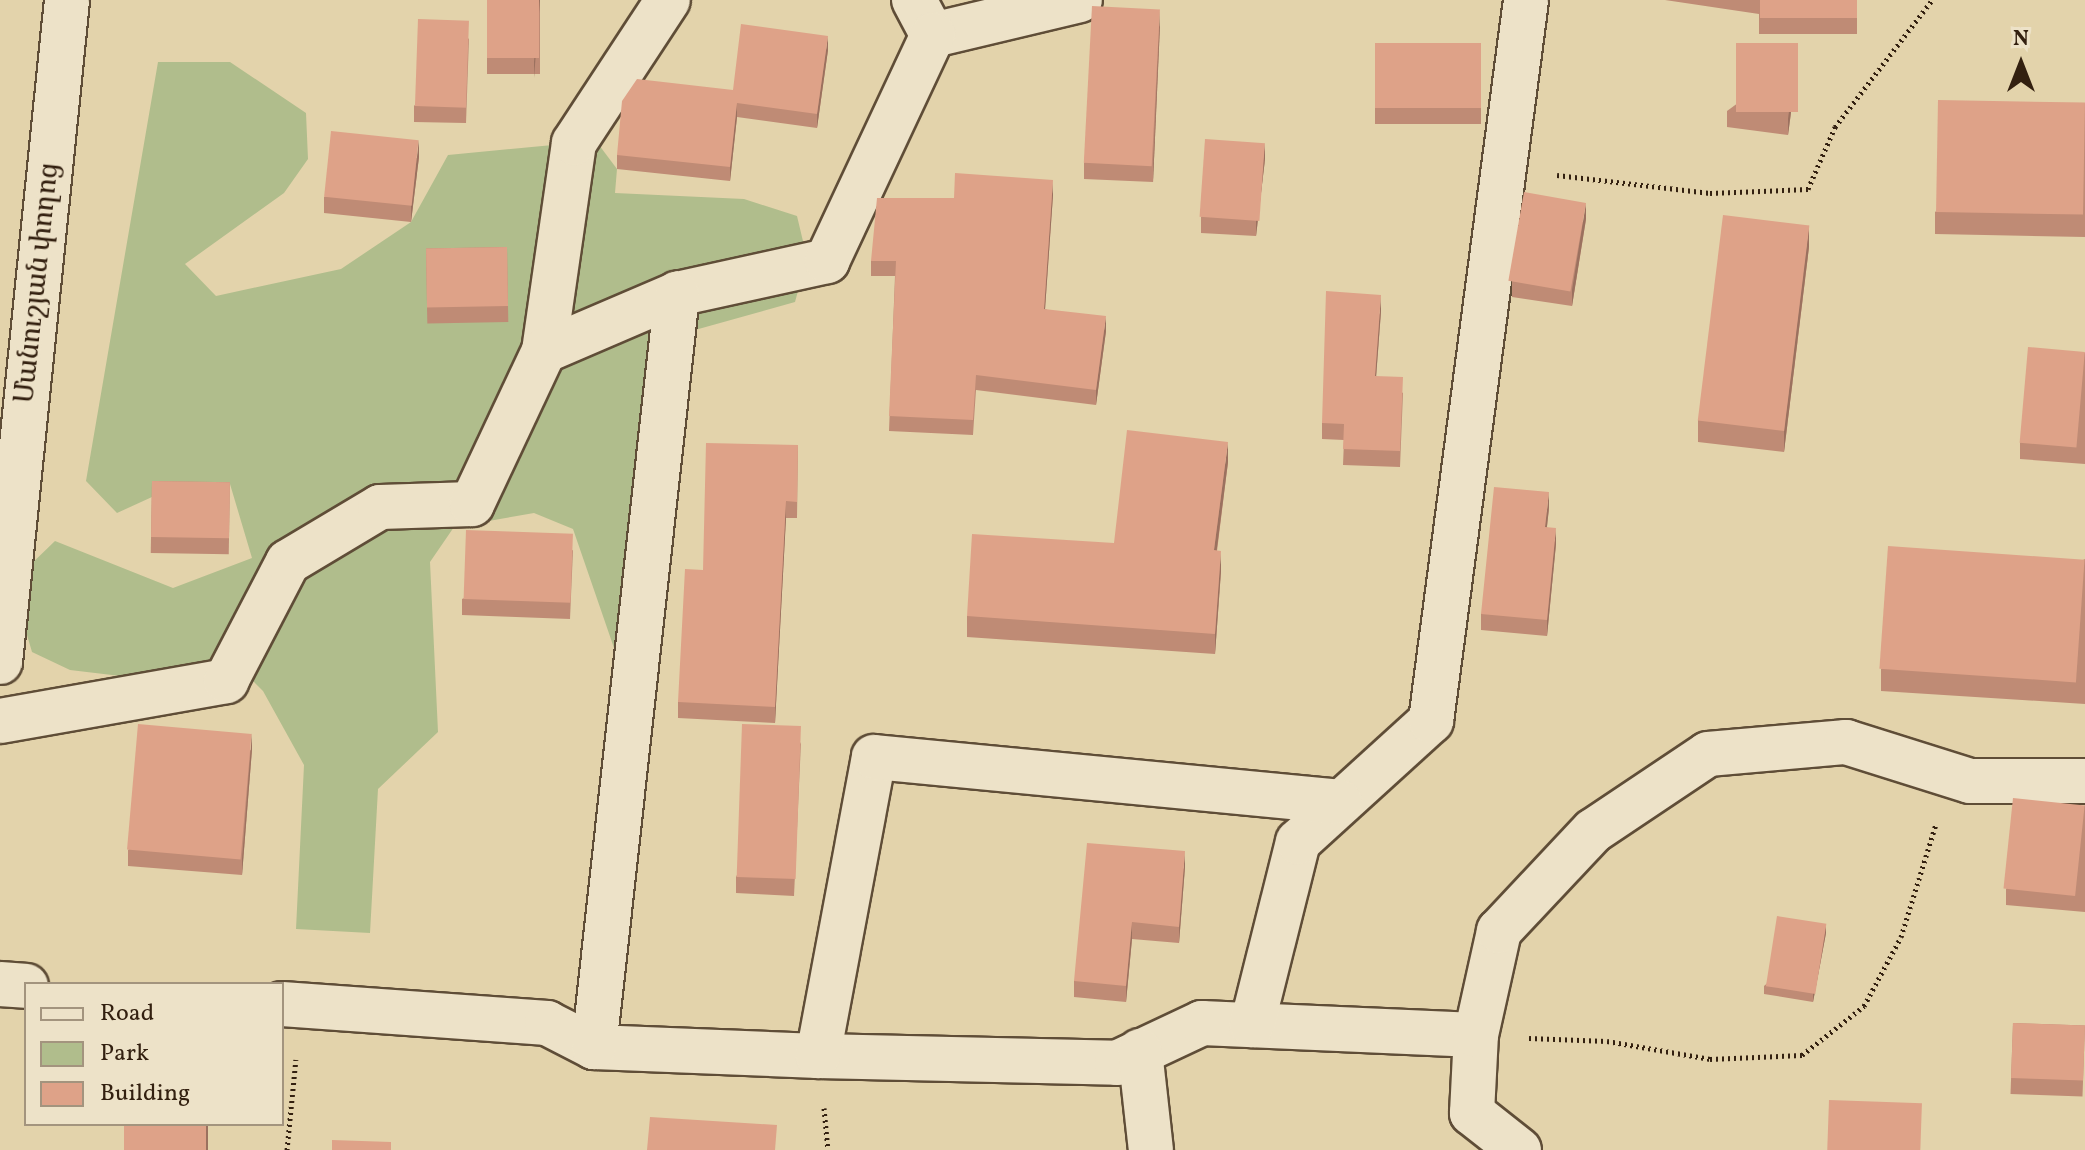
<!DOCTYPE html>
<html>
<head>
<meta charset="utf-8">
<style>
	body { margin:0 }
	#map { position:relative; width:2085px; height:1150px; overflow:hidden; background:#e3d3ab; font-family:Vollkorn,"Noto Serif Armenian",serif }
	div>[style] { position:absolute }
	.green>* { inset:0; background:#b0bd8c }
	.path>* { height:5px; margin-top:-2.5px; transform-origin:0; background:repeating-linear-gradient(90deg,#332010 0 2px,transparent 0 6px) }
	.roads { filter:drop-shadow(2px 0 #5f4d37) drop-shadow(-2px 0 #5f4d37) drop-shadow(0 2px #5f4d37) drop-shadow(0 -2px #5f4d37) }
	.minor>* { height:44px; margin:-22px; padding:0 22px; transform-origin:22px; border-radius:22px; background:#ede2c8 }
	.wall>* { inset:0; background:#bf8b75; transform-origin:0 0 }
	.shaded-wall>* { inset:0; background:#9b715f; transform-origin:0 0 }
	.building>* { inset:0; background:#dea288; transform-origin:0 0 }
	span { translate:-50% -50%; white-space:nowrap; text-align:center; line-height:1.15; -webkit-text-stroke:6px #ede2c8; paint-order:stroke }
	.street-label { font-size:28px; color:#332010 }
	.legend { position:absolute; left:24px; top:982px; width:260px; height:144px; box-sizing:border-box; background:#ede2c8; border:2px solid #a3947e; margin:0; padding:10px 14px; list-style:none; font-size:24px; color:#332010 }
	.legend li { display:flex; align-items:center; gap:16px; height:40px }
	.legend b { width:40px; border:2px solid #a3947e }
	.north { position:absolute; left:1981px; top:24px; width:80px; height:80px; -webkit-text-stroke:6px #ede2c8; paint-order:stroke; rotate:0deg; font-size:22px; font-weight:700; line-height:32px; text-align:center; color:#332010 }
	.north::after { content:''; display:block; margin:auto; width:28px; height:36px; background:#332010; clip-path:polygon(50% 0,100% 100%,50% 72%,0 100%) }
</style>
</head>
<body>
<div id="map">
	<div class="green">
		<div style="clip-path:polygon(158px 62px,230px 62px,306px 113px,308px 159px,284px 193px,185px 264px,216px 296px,341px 269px,411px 222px,448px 155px,574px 143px,590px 133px,617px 169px,615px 193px,744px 199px,797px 216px,807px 258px,795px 302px,677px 335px,640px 613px,614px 648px,573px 529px,534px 513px,454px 527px,430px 562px,438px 732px,378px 789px,370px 933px,296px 929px,304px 765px,263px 691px,234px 662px,154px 680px,70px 670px,32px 652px,20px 611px,25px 570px,55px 541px,173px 588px,252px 558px,230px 484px,152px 497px,117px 513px,86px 481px)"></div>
	</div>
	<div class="path">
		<div style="left:1557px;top:175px;width:154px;rotate:6.7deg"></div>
		<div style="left:1710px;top:193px;width:98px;rotate:-2.3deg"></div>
		<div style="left:1808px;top:189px;width:68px;rotate:-66.5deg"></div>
		<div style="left:1835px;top:127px;width:160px;rotate:-52.6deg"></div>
		<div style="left:1529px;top:1038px;width:78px;rotate:2.2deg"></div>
		<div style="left:1607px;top:1041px;width:105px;rotate:9.9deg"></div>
		<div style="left:1710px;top:1059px;width:92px;rotate:-2.5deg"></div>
		<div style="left:1802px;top:1055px;width:79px;rotate:-38.3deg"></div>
		<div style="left:1864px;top:1006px;width:78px;rotate:-61.8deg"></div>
		<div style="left:1901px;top:937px;width:118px;rotate:-72.8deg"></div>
		<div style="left:824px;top:1108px;width:42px;rotate:84.6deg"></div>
		<div style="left:287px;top:1150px;width:91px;rotate:-84.4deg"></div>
	</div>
	<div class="roads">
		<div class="minor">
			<div style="left:914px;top:0;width:40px;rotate:62deg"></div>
			<div style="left:933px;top:35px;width:151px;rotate:-13.4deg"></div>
			<div style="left:544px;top:351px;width:210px;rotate:-81.8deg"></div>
			<div style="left:574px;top:143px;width:171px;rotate:-56.7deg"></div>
			<div style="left:0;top:662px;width:665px;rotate:-84.22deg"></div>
			<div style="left:0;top:721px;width:230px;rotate:-10deg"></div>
			<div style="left:226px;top:681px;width:134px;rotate:-62.5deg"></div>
			<div style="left:288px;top:562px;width:107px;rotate:-30.9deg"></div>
			<div style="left:380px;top:507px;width:92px;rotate:-1.9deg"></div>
			<div style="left:472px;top:504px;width:169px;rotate:-64.8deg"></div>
			<div style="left:544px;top:351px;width:145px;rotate:-23.2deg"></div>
			<div style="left:677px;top:294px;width:154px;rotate:-12.4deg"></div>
			<div style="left:827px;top:261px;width:250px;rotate:-64.9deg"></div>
			<div style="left:0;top:984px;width:26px;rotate:4deg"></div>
			<div style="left:282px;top:1004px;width:266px;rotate:4.1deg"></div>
			<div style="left:547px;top:1023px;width:53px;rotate:27.1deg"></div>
			<div style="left:594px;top:1047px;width:224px;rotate:2.3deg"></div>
			<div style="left:818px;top:1056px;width:299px;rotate:1.3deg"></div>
			<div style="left:1117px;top:1063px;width:94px;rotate:-25.2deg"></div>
			<div style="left:1202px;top:1023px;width:274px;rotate:2.5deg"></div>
			<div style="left:1252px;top:1025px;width:189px;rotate:-75.9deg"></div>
			<div style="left:1298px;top:842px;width:180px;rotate:-42.3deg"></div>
			<div style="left:1431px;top:721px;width:727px;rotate:-82.49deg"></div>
			<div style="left:594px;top:1047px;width:758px;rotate:-83.71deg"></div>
			<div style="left:1140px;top:1051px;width:100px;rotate:83.7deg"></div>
			<div style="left:818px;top:1056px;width:304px;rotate:-79.4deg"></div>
			<div style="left:874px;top:757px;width:468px;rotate:5.5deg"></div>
			<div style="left:1519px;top:1150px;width:60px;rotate:-141.8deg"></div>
			<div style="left:1472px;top:1113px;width:78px;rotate:-87.1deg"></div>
			<div style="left:1476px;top:1035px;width:107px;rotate:-77.5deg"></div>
			<div style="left:1499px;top:931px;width:137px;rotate:-46.8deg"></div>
			<div style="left:1593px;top:831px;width:138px;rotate:-33.8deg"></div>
			<div style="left:1708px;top:754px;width:139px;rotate:-5deg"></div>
			<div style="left:1846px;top:742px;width:130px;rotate:17.5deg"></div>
			<div style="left:1970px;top:781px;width:115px"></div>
		</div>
	</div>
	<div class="wall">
		<div style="left:487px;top:0;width:53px;height:74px"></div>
		<div style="clip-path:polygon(1665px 0,1857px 0,1857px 34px,1759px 34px,1759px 14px)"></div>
		<div style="clip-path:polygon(1160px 25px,1153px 182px,1084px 179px,1084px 163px)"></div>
		<div style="clip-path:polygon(469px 38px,466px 123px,414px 122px,414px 106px)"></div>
		<div style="left:1375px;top:43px;width:106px;height:81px"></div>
		<div style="clip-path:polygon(828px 50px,817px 128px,737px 117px,730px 181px,617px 169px,617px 155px,733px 90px)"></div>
		<div style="clip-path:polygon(1798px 59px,1788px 135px,1727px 127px,1727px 111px)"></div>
		<div style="clip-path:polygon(2085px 103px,2085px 237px,1935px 234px,1935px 212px)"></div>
		<div style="clip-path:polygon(419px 157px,411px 222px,324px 213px,324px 197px)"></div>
		<div style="clip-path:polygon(1265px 159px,1256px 236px,1201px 233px,1201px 217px)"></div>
		<div style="clip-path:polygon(1053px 195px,1045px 309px,1106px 331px,1096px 405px,976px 390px,973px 435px,889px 431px,895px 276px,871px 276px,871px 261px,954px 198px)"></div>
		<div style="clip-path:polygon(1586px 219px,1572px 306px,1512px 297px,1512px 281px)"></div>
		<div style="left:507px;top:247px;width:75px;height:81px;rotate:89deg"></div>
		<div style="clip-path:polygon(1809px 247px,1784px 452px,1698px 442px,1698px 420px)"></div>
		<div style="clip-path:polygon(1381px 311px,1376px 376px,1403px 393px,1400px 467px,1343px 465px,1344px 440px,1322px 439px,1322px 423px)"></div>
		<div style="clip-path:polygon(2085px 352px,2085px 464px,2020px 459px,2020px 443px)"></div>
		<div style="clip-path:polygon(798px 445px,797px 518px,786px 518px,775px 723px,678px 718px,678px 702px)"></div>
		<div style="clip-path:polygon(1228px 462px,1217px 551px,1221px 571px,1215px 654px,967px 637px,967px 616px,1114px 543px)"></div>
		<div style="left:152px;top:481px;width:78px;height:72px;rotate:1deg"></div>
		<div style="clip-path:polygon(1549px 508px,1547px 527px,1556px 544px,1547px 636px,1481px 630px,1481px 614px)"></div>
		<div style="clip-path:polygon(573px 550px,570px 619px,462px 615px,462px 599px)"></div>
		<div style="clip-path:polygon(2085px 559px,2085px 704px,1881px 691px,1881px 669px)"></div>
		<div style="clip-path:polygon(801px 742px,794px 896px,736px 893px,736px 877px)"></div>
		<div style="clip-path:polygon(252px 749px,242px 875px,128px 866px,128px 850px)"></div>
		<div style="clip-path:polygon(2085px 805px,2085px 912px,2006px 905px,2006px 889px)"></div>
		<div style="clip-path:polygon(1185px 867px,1179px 943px,1132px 939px,1126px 1002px,1074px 997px,1074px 981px)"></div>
		<div style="clip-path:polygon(1826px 933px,1813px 1002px,1764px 994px,1764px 986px)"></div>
		<div style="left:2013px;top:1023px;width:72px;height:71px;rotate:2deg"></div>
	</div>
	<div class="shaded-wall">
		<div style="clip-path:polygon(539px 0,540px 0,534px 78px,534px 62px)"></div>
		<div style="clip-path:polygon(1160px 9px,1160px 25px,1153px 182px,1153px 166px)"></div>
		<div style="clip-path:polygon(828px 36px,828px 50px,817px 128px,817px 114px)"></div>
		<div style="clip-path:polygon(1798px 43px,1798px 59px,1788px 135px,1788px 119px)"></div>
		<div style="clip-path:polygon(737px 103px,737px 117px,730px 181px,730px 167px)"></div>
		<div style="clip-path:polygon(419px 140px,419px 157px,411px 222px,411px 206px)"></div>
		<div style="clip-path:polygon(1265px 143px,1265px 159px,1256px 236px,1256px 220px)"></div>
		<div style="clip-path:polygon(1053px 180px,1053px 195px,1044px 324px,1044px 309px)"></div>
		<div style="clip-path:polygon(1586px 203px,1586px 219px,1572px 306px,1572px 290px)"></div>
		<div style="clip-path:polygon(1809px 225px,1809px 247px,1784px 452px,1784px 430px)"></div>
		<div style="clip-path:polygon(1381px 295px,1381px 311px,1375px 392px,1375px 376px)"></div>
		<div style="clip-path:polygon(1106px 316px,1106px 331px,1096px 405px,1096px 390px)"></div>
		<div style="clip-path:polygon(1228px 442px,1228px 462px,1214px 571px,1214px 550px)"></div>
		<div style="clip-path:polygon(1549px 492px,1549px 508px,1545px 543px,1545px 527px)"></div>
		<div style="clip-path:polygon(786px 501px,786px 518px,775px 723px,775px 707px)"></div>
		<div style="clip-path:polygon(1556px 528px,1556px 544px,1547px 636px,1547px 620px)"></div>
		<div style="clip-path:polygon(1221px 551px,1221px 571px,1215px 654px,1215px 634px)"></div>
		<div style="clip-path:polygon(252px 733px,252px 749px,242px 875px,242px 859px)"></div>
		<div style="clip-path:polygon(1185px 851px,1185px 867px,1179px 943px,1179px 927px)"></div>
		<div style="clip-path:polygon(1132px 922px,1132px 939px,1126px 1002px,1126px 986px)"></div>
		<div style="clip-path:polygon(1826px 924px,1826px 933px,1813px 1002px,1813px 994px)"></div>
		<div style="left:206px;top:1124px;width:2px;height:26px"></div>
	</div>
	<div class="building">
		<div style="left:487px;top:0;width:52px;height:58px"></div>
		<div style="left:1760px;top:0;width:97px;height:18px"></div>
		<div style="left:1092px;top:6px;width:68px;height:157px;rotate:3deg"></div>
		<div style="left:418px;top:19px;width:51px;height:87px;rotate:2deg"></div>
		<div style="clip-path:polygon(741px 24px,828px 36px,817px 114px,737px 103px,730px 167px,617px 155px,622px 101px,637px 79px,733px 90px)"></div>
		<div style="left:1375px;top:43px;width:106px;height:65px"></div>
		<div style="left:1736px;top:43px;width:62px;height:69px"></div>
		<div style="left:1938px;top:100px;width:147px;height:112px;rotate:1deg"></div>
		<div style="left:331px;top:131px;width:88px;height:66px;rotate:6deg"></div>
		<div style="left:1205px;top:139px;width:60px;height:78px;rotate:4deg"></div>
		<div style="clip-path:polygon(955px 173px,1053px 180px,1044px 309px,1106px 316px,1096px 390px,976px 375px,973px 420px,889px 416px,896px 261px,871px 261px,877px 198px,954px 198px)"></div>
		<div style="left:1524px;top:192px;width:63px;height:90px;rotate:10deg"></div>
		<div style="left:1723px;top:215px;width:87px;height:207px;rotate:7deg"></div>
		<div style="left:507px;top:247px;width:59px;height:81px;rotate:89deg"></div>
		<div style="clip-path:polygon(1326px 291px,1381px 295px,1375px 376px,1403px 377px,1400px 451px,1343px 449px,1344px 424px,1322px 423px)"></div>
		<div style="left:2028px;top:347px;width:57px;height:96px;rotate:5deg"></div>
		<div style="clip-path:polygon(1127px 430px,1228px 442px,1214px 550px,1221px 551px,1215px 634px,967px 616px,972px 534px,1114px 543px)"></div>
		<div style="clip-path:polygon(706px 443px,798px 445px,797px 502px,786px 501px,775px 707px,678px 702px,685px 569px,703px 570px)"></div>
		<div style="left:152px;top:481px;width:78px;height:56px;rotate:1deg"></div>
		<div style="clip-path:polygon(1494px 487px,1549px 492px,1545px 527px,1556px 528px,1547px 620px,1481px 614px)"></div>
		<div style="left:466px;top:530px;width:107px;height:69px;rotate:2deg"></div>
		<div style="left:1888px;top:546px;width:197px;height:123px;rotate:4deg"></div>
		<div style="left:138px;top:724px;width:114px;height:126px;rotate:5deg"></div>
		<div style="left:742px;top:724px;width:59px;height:153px;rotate:2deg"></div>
		<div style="left:2013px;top:798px;width:72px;height:91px;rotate:6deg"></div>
		<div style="clip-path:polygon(1087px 843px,1185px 851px,1179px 927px,1132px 922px,1126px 986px,1074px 981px)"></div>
		<div style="left:1777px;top:916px;width:50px;height:71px;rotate:9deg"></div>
		<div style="left:2013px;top:1023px;width:72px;height:55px;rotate:2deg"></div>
		<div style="left:1829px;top:1100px;width:93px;height:50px;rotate:2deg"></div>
		<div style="clip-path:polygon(650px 1117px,777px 1125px,775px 1150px,647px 1150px)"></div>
		<div style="left:124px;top:1124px;width:82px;height:26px"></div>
		<div style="clip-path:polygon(332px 1140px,391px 1142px,391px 1150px,332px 1150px)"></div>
	</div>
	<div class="street-label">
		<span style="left:38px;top:283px;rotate:-84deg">Մանուշյան փողոց</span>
	</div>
	<ul class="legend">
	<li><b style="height:10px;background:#ede2c8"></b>Road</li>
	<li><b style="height:22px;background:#b0bd8c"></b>Park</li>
	<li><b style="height:22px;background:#dea288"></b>Building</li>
	</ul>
	<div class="north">N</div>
</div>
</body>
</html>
